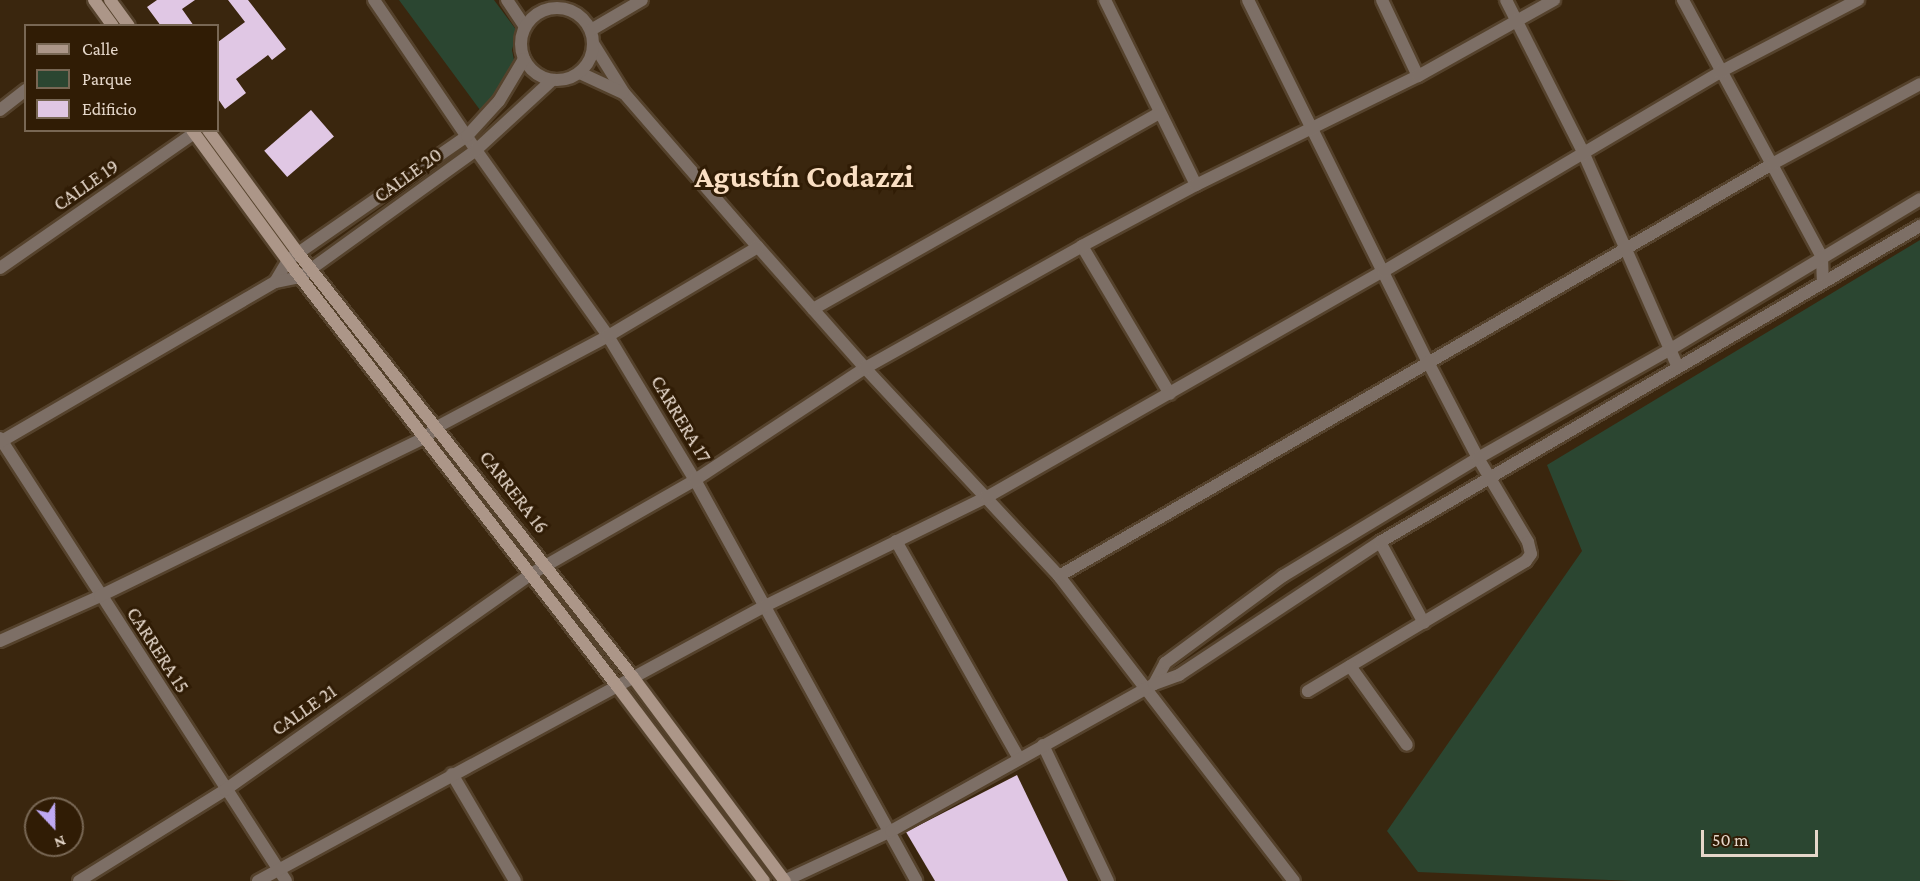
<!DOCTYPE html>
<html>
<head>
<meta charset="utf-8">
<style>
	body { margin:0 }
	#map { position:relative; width:1920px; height:881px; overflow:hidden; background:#3a260e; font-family:"Crimson Pro",serif }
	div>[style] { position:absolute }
	.green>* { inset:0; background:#2b4631 }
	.building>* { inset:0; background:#e0c7e4; transform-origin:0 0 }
	.roads { filter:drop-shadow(2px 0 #55422c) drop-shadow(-2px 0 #55422c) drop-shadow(0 2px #55422c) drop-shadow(0 -2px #55422c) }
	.minor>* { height:12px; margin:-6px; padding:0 6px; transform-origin:6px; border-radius:6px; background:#7d6f66 }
	.tertiary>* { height:12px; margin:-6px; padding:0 6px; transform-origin:6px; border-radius:6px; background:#7d6f66 }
	.tertiary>.ring { margin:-6px; padding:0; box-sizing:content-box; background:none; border:12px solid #7d6f66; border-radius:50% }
	.secondary>* { height:12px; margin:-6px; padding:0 6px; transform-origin:6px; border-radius:6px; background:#ac9688 }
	span { translate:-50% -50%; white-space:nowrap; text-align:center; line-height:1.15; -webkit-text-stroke:6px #301c05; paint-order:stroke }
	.street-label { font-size:20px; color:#e5d7ca }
	.town-label { font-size:32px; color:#f9dec2; font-weight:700 }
	.legend { position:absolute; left:24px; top:24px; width:195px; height:108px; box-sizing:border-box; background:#301c05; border:2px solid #786754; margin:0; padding:8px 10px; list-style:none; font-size:18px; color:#e5d7ca }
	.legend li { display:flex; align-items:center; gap:12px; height:30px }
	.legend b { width:30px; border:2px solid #786754 }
	.north { position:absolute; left:24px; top:797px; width:60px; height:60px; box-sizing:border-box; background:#301c05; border:2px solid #786754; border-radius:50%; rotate:158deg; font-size:16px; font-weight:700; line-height:24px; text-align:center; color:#e5d7ca }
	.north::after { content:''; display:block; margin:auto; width:21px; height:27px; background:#bfa9f4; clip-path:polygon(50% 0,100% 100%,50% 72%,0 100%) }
	.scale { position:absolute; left:1701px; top:830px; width:117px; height:27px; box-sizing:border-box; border:3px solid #e5d7ca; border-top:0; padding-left:8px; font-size:18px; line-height:21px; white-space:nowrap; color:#e5d7ca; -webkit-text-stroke:4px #301c05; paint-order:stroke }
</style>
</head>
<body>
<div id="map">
	<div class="green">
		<div style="clip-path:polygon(399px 0,494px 0,517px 31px,512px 50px,514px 60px,508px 82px,483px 114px)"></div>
		<div style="clip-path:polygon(1920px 240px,1920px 881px,1633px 881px,1418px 872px,1387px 831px,1582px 551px,1547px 465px)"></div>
	</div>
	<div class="building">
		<div style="clip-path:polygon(157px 0,195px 0,182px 9px,194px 26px,161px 26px,147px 7px)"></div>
		<div style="clip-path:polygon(228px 0,248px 0,286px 49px,272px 60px,268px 55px,236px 79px,246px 93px,225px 109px,218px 99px,218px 42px,245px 22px)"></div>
		<div style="left:311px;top:110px;width:35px;height:62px;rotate:49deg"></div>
		<div style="clip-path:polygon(1017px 775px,1068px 881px,935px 881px,906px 832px)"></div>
	</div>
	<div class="roads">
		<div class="minor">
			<div style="left:374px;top:0;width:181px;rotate:55.8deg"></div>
			<div style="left:476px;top:150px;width:228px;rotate:54.6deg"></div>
			<div style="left:608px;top:336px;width:168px;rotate:58.9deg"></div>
			<div style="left:695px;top:480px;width:458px;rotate:61.1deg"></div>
			<div style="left:507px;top:0;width:32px;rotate:56deg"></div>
			<div style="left:1105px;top:0;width:206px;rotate:63.8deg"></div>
			<div style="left:1248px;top:0;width:404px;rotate:63.6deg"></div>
			<div style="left:1428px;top:362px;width:108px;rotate:62.5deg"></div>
			<div style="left:1478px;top:458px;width:98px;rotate:59.2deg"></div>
			<div style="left:1528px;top:542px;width:12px;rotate:76deg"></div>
			<div style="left:1531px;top:554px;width:9px;rotate:126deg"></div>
			<div style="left:1526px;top:561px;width:254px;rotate:149.2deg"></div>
			<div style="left:1382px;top:0;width:84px;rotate:64.7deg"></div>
			<div style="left:1506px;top:0;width:170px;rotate:63.1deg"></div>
			<div style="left:1583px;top:152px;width:235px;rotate:66.2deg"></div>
			<div style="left:1683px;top:0;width:292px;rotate:61.6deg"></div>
			<div style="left:1822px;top:257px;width:25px;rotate:88deg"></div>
			<div style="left:594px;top:45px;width:57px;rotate:58deg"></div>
			<div style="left:624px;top:93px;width:204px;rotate:49deg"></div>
			<div style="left:758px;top:247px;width:162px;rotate:48.5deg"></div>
			<div style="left:865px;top:368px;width:284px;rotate:47deg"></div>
			<div style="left:1059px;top:576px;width:385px;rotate:52.4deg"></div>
			<div style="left:580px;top:73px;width:47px;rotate:24.9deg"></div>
			<div style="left:0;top:110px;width:33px;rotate:-38deg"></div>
			<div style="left:1082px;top:246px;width:172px;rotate:59.3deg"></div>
			<div style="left:0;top:268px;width:236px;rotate:-34.8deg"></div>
			<div style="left:275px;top:282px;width:26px;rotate:-59deg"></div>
			<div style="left:813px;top:309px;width:398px;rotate:-29.5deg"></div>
			<div style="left:0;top:438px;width:527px;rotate:57.15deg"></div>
			<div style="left:0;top:442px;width:318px;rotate:-30.2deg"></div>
			<div style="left:275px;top:282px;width:25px;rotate:-11deg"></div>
			<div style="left:896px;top:541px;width:249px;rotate:60.5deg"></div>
			<div style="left:1380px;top:542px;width:92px;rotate:61.5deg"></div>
			<div style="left:1059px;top:576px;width:826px;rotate:-30.01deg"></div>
			<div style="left:1774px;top:163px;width:166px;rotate:-28.4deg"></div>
			<div style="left:0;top:641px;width:110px;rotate:-24.2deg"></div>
			<div style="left:100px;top:596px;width:363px;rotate:-26deg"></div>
			<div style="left:426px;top:437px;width:15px;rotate:-42deg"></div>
			<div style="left:437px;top:427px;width:194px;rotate:-28deg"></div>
			<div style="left:608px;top:336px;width:174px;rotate:-30.7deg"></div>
			<div style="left:1350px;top:666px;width:97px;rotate:54.2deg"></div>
			<div style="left:1043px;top:745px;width:151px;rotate:64.5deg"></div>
			<div style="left:452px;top:774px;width:124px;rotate:59.5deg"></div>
			<div style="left:79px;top:881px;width:172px;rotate:-31.9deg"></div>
			<div style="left:225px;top:790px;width:375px;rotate:-35.2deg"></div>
			<div style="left:531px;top:574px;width:189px;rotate:-29.8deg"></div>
			<div style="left:695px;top:480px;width:204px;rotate:-33.4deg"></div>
			<div style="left:865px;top:368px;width:249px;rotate:-29.3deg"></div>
			<div style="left:1082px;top:246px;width:129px;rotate:-28.2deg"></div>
			<div style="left:1196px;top:185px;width:247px;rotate:-26.2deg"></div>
			<div style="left:1418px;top:76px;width:156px;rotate:-29.2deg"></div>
			<div style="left:258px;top:881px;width:577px;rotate:-28.48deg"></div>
			<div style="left:765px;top:606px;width:247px;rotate:-26.2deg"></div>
			<div style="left:987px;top:497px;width:457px;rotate:-29.7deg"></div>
			<div style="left:1384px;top:271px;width:391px;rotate:-30.6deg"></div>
			<div style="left:1720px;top:72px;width:156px;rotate:-27.6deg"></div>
		</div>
		<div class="tertiary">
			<div class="ring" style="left:521px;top:8px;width:60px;height:60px"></div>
			<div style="left:591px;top:30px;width:59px;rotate:-30.5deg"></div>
			<div style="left:291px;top:258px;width:214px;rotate:-34.7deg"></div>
			<div style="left:467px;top:136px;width:47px;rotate:-47.6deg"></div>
			<div style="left:499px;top:101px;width:49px;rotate:-59.2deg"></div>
			<div style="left:300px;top:277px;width:217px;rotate:-35.8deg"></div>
			<div style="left:476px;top:150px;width:103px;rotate:-42.6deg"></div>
			<div style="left:1154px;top:684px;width:24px;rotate:-62deg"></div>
			<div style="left:1165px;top:663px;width:147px;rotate:-36.4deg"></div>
			<div style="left:1283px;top:576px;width:228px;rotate:-31.2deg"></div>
			<div style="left:1478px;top:458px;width:219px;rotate:-29.5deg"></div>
			<div style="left:1669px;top:350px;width:293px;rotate:-31deg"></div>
			<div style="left:784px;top:881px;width:118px;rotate:-25deg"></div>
			<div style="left:891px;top:831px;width:301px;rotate:-29.2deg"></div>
			<div style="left:1154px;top:684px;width:27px;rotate:-20deg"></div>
			<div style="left:1179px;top:675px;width:241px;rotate:-33.5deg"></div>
			<div style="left:1380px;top:542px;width:626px;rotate:-30.34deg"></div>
		</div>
		<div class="secondary">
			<div style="left:94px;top:0;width:32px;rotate:54deg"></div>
			<div style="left:110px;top:0;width:32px;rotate:54deg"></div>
			<div style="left:192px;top:130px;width:171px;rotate:53.8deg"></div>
			<div style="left:293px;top:268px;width:529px;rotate:52.22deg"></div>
			<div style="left:617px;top:686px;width:244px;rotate:53deg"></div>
			<div style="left:208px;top:130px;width:152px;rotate:53.8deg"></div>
			<div style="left:298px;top:253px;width:539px;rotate:51.71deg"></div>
			<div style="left:632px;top:676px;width:256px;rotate:53.3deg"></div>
		</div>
	</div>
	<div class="street-label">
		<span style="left:408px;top:175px;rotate:-36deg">CALLE 20</span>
		<span style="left:86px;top:185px;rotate:-35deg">CALLE 19</span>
		<span style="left:681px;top:419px;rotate:59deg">CARRERA 17</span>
		<span style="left:514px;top:492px;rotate:52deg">CARRERA 16</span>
		<span style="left:158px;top:650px;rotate:57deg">CARRERA 15</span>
		<span style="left:304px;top:710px;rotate:-35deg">CALLE 21</span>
	</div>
	<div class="town-label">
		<span style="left:804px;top:176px">Agustín Codazzi</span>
	</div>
	<ul class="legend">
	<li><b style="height:8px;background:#ac9688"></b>Calle</li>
	<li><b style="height:16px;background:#2b4631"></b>Parque</li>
	<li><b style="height:16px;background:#e0c7e4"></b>Edificio</li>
	</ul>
	<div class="north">N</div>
	<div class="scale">50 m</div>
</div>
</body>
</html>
